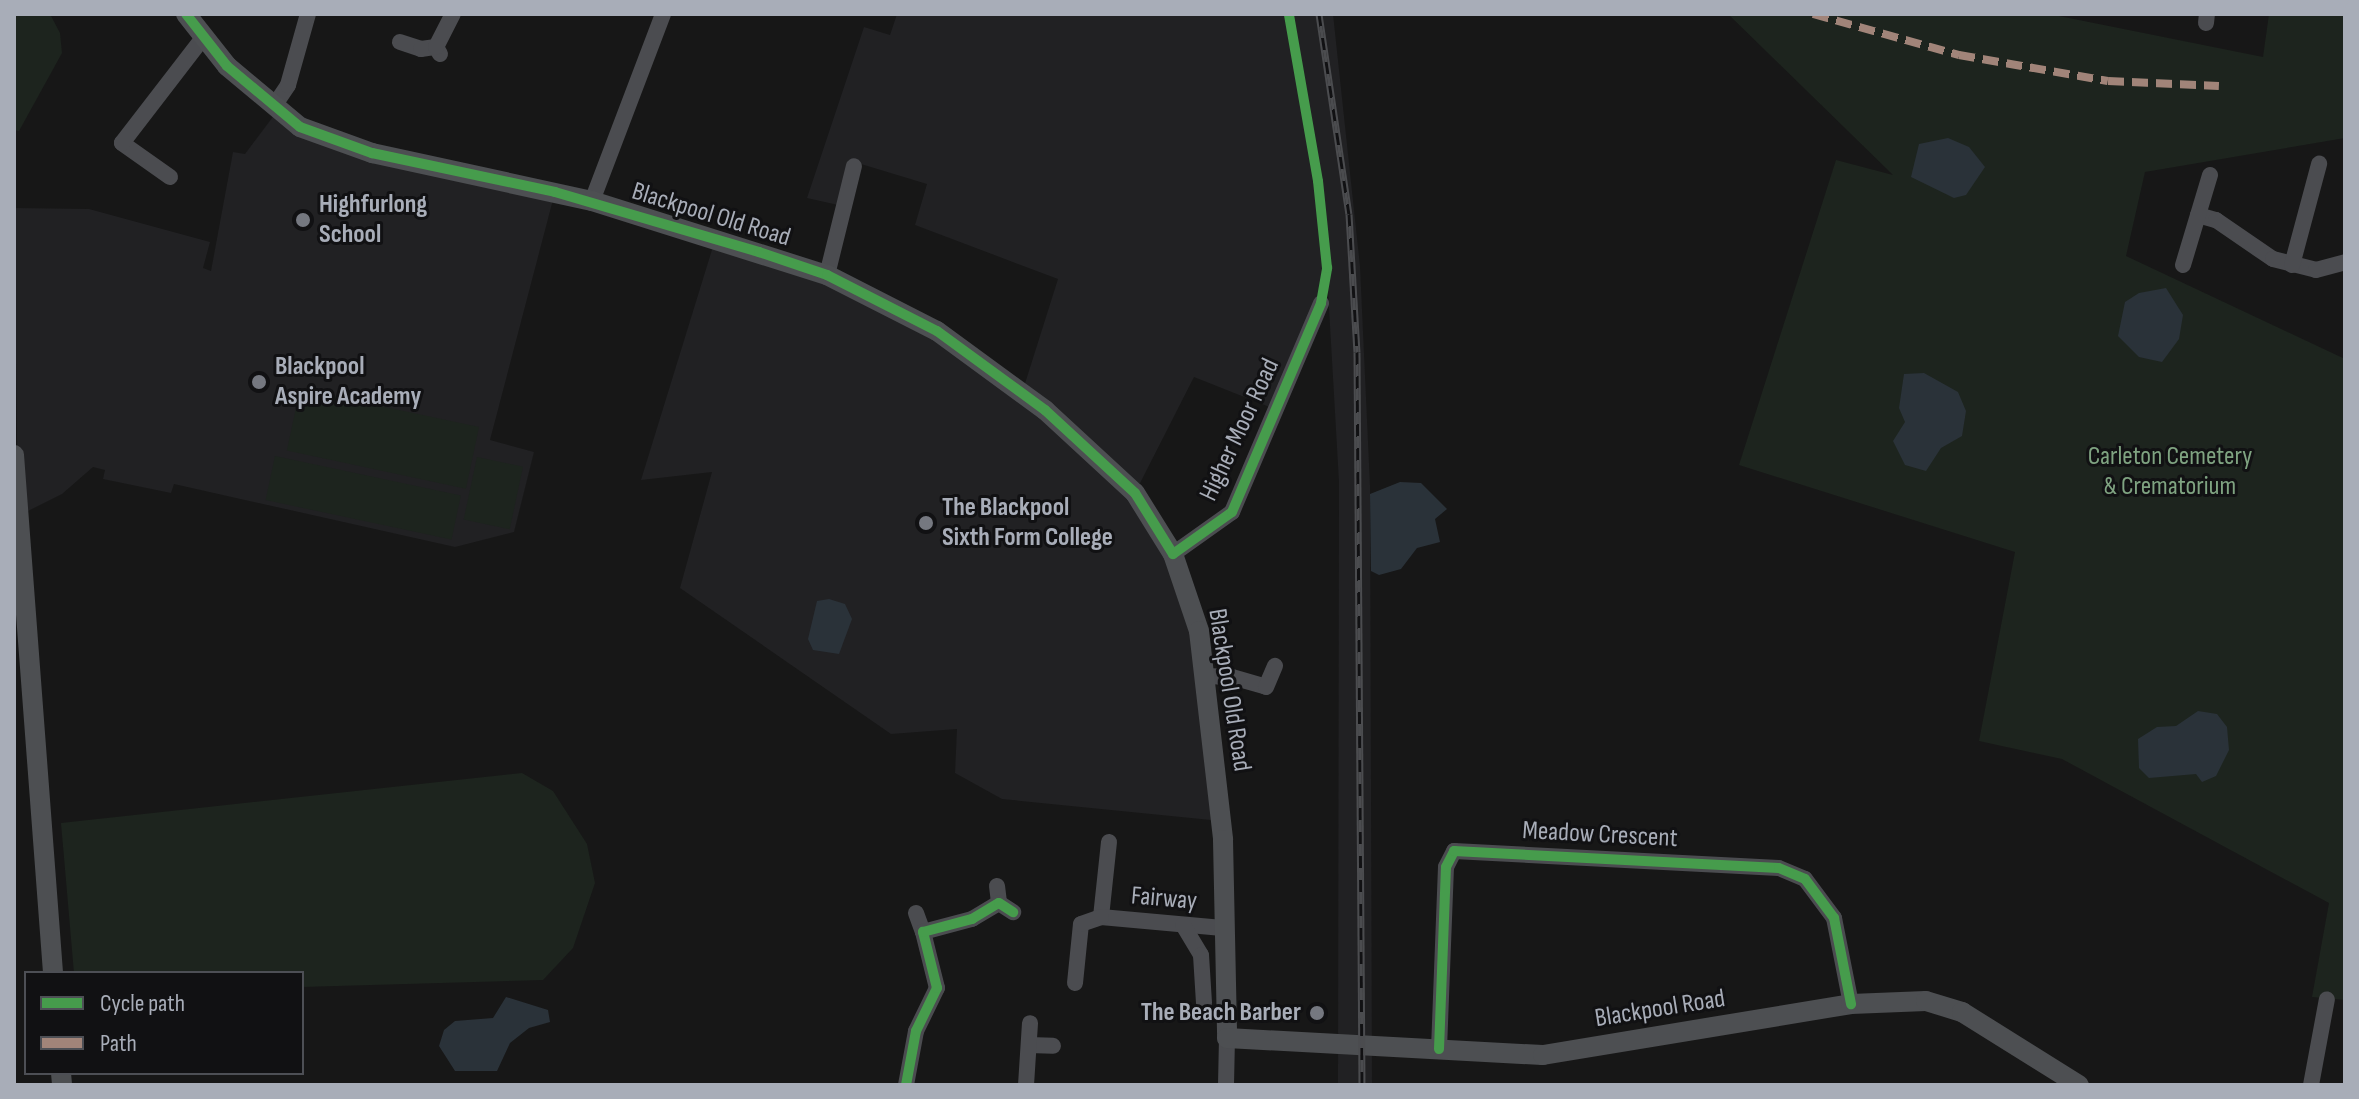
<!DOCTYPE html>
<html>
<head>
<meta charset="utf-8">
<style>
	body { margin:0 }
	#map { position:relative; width:2359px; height:1099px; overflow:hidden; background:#171717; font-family:"Sofia Sans Condensed",sans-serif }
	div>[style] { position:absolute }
	.built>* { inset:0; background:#212123 }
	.green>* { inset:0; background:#1d241e; transform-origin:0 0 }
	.water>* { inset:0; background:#2a3239 }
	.minor>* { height:16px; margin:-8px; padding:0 8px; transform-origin:8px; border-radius:8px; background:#4b4c50 }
	.major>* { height:20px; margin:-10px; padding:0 10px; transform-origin:10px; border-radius:10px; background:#4d4f52 }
	.rail>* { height:7px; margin-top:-3.5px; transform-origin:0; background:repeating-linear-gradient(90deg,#111113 0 12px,#4b4c4f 0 24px); box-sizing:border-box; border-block:2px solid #4b4c4f }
	.quiet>* { height:8px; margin-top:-4px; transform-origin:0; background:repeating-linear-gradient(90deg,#a18479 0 16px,transparent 0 24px) }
	.cycleway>* { height:10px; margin:-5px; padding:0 5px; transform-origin:5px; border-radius:5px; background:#469c4c }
	.dots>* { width:22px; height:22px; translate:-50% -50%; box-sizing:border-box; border:4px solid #111113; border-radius:50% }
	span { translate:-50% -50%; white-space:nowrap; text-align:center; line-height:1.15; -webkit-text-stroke:6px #111113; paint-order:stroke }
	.poi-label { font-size:26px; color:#a8adb8; font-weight:700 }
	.left { translate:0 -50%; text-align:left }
	.right { translate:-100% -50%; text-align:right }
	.street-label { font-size:26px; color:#a8adb8 }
	.park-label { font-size:26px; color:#7fa381 }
	.frame { position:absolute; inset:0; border:16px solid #a8adb8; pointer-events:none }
	.legend { position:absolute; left:24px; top:971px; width:280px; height:104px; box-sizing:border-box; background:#111113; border:2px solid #4d4f55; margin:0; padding:10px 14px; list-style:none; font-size:24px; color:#a8adb8 }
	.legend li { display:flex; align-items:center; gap:16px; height:40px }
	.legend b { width:40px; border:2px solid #4d4f55 }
</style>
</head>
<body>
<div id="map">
	<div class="built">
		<div style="clip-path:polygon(897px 14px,1333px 14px,1360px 266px,1370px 486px,1372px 1085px,1338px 1085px,1339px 482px,1327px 273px,1321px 303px,1277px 410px,1194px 377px,1135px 493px,1199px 631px,1221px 821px,1002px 799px,955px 773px,957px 729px,891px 734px,680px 588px,712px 472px,641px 480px,715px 240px,827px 275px,1022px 393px,1058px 279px,915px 225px,927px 184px,851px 161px,838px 205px,807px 198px,864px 27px,890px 35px)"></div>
		<div style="clip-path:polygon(278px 110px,301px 127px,555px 192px,490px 440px,534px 452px,514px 532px,455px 547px,174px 484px,171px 493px,103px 479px,105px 470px,93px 467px,62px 494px,18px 516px,14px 208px,89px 209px,210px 242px,203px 268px,211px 271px,233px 152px,245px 154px)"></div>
	</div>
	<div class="green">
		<div style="clip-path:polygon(14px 14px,50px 14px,60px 33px,62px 53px,19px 131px,14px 130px)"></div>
		<div style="clip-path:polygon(1728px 14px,2049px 14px,2263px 57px,2269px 14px,2345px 14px,2345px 138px,2145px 172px,2126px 256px,2345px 359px,2345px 1000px,2312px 997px,2329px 903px,2062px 759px,1979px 741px,2015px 552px,1739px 465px,1836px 160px,1893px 175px)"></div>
		<div style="left:300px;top:389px;width:183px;height:63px;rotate:12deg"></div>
		<div style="left:275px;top:456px;width:190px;height:45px;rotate:12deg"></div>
		<div style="left:477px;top:457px;width:47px;height:64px;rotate:12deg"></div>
		<div style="clip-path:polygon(522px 773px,553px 791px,587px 844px,595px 883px,573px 948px,543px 980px,302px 987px,302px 973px,74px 973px,61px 823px)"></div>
	</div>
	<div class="water">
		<div style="clip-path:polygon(1948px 138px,1969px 147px,1985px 167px,1966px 195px,1954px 198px,1911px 177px,1919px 144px)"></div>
		<div style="clip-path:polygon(2166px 288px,2183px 315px,2179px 339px,2162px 362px,2139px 357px,2118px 336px,2125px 302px,2139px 293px)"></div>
		<div style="clip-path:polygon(1924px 373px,1958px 392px,1966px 411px,1962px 436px,1941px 448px,1926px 471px,1905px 465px,1893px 441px,1905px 422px,1899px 408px,1904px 374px)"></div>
		<div style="clip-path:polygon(1400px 482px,1421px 483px,1447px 509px,1435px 519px,1440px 542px,1417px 548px,1401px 569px,1379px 575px,1371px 571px,1370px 494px)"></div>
		<div style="clip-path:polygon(829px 599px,845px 604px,852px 619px,839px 654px,813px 650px,808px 639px,817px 601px)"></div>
		<div style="clip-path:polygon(2198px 711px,2217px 714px,2227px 727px,2229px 750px,2216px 776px,2202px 782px,2196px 774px,2149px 778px,2139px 768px,2138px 739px,2157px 727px,2176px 726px)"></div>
		<div style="clip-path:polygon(506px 997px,548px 1010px,550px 1022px,529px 1028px,510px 1043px,497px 1071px,455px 1071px,439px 1046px,444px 1030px,455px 1021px,493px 1018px)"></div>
	</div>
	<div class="minor">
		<div style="left:2206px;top:23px;width:9px;rotate:-84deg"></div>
		<div style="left:400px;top:42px;width:22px;rotate:18deg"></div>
		<div style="left:421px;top:49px;width:15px;rotate:-8deg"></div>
		<div style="left:440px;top:54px;width:8px;rotate:-120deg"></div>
		<div style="left:436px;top:47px;width:37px;rotate:-63deg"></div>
		<div style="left:274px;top:106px;width:25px;rotate:-56deg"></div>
		<div style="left:288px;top:85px;width:74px;rotate:-74.3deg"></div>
		<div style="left:170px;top:177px;width:59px;rotate:-144.7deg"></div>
		<div style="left:122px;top:143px;width:133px;rotate:-52.4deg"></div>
		<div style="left:592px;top:201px;width:200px;rotate:-69.2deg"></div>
		<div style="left:2198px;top:215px;width:19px;rotate:16deg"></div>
		<div style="left:2216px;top:220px;width:69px;rotate:34.4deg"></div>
		<div style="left:2273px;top:259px;width:44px;rotate:14.3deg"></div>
		<div style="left:2316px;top:270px;width:30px;rotate:-15deg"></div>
		<div style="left:2183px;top:265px;width:94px;rotate:-73.3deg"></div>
		<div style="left:2292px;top:265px;width:105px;rotate:-75deg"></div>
		<div style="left:827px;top:275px;width:112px;rotate:-76.1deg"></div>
		<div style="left:1173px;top:554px;width:72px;rotate:-35.4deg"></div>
		<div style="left:1232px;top:512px;width:227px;rotate:-66.9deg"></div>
		<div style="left:1205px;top:676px;width:27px;rotate:2deg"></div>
		<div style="left:1232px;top:677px;width:35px;rotate:16deg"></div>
		<div style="left:1266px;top:687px;width:23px;rotate:-67deg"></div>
		<div style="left:1109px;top:842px;width:75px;rotate:96.1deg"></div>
		<div style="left:1101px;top:917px;width:122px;rotate:5.2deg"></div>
		<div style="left:997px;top:886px;width:17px;rotate:83deg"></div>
		<div style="left:916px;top:913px;width:20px;rotate:70deg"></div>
		<div style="left:1183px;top:925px;width:35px;rotate:59deg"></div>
		<div style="left:1201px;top:955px;width:48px;rotate:86.4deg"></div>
		<div style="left:1075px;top:983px;width:59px;rotate:-84.2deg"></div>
		<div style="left:1081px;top:924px;width:21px;rotate:-19deg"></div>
		<div style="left:1029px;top:1045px;width:24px;rotate:2deg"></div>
		<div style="left:1439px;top:1049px;width:182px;rotate:-87.8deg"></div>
		<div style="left:1446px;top:867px;width:18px;rotate:-63deg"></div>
		<div style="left:1454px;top:851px;width:325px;rotate:3deg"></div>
		<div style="left:1779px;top:868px;width:28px;rotate:23deg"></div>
		<div style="left:1805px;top:879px;width:49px;rotate:53.4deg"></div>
		<div style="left:1834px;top:918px;width:88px;rotate:78.8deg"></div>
		<div style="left:906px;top:1085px;width:55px;rotate:-79.5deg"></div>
		<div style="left:916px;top:1031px;width:48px;rotate:-64deg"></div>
		<div style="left:937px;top:988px;width:58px;rotate:-104deg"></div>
		<div style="left:923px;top:932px;width:51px;rotate:-14.9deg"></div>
		<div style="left:972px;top:919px;width:31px;rotate:-31deg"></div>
		<div style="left:999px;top:903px;width:17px;rotate:33deg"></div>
		<div style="left:1026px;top:1085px;width:62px;rotate:-86.3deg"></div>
		<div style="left:1226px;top:1085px;width:47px;rotate:-88.8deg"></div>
		<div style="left:2311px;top:1085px;width:87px;rotate:-79.5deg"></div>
	</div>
	<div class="major">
		<div style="left:186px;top:14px;width:66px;rotate:51.7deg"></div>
		<div style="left:227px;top:66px;width:95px;rotate:39.9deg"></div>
		<div style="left:300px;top:127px;width:77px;rotate:19.9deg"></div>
		<div style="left:372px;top:153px;width:225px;rotate:12.3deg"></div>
		<div style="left:592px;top:201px;width:246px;rotate:17.5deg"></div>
		<div style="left:827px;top:275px;width:123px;rotate:27deg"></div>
		<div style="left:937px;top:331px;width:134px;rotate:36.2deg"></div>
		<div style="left:1045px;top:410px;width:122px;rotate:42.7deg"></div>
		<div style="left:1135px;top:493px;width:72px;rotate:58.1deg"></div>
		<div style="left:1173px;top:554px;width:81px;rotate:71.3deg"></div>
		<div style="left:1199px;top:631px;width:210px;rotate:83.4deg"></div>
		<div style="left:1223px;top:840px;width:198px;rotate:88.8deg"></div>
		<div style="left:1227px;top:1038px;width:316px;rotate:3.1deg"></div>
		<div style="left:1543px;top:1055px;width:312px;rotate:-9.4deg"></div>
		<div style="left:1851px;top:1004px;width:75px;rotate:-2.3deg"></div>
		<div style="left:1926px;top:1001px;width:38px;rotate:17deg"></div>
		<div style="left:1962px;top:1012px;width:138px;rotate:32deg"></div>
		<div style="left:14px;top:455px;width:519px;rotate:85.69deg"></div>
		<div style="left:61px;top:1073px;width:12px;rotate:85deg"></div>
	</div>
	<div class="rail">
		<div style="left:1319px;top:14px;width:202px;rotate:81.5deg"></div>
		<div style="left:1349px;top:214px;width:138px;rotate:86.7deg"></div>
		<div style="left:1357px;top:352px;width:733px;rotate:89.61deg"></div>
	</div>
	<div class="quiet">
		<div style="left:1813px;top:14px;width:152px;rotate:15.7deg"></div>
		<div style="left:1959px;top:55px;width:151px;rotate:9.9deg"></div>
		<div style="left:2108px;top:81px;width:111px;rotate:2.6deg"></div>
	</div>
	<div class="cycleway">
		<div style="left:186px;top:14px;width:66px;rotate:51.7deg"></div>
		<div style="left:227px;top:66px;width:95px;rotate:39.9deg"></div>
		<div style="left:300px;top:127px;width:77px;rotate:19.9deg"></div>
		<div style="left:372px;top:153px;width:187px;rotate:12deg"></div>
		<div style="left:555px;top:192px;width:213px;rotate:16.4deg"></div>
		<div style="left:759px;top:252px;width:72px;rotate:18.7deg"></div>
		<div style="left:827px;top:275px;width:123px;rotate:27deg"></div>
		<div style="left:937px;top:331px;width:134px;rotate:36.2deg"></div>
		<div style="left:1045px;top:410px;width:122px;rotate:42.7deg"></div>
		<div style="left:1135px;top:493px;width:72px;rotate:58.1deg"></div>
		<div style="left:1173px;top:554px;width:72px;rotate:-35.4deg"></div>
		<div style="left:1232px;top:512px;width:227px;rotate:-66.9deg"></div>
		<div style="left:1321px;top:303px;width:36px;rotate:-80deg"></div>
		<div style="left:1327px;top:268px;width:87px;rotate:-95.9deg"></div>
		<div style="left:1318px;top:181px;width:169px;rotate:-99.9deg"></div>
		<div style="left:1439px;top:1049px;width:182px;rotate:-87.8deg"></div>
		<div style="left:1446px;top:867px;width:18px;rotate:-63deg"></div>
		<div style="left:1454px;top:851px;width:325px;rotate:3deg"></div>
		<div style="left:1779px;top:868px;width:28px;rotate:23deg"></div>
		<div style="left:1805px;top:879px;width:49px;rotate:53.4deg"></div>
		<div style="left:1834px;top:918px;width:88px;rotate:78.8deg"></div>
		<div style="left:906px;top:1085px;width:55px;rotate:-79.5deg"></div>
		<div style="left:916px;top:1031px;width:48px;rotate:-64deg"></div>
		<div style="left:937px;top:988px;width:58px;rotate:-104deg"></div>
		<div style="left:923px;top:932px;width:51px;rotate:-14.9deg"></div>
		<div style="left:972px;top:919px;width:31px;rotate:-31deg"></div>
		<div style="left:999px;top:903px;width:17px;rotate:33deg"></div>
	</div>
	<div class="dots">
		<div style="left:303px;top:220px;background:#757880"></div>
		<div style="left:259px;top:382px;background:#757880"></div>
		<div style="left:926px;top:523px;background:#757880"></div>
		<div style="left:1317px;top:1013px;background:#757880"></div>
	</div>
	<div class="poi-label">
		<span class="left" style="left:319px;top:220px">Highfurlong<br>School</span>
		<span class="left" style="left:275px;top:382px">Blackpool<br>Aspire Academy</span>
		<span class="left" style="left:942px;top:523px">The Blackpool<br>Sixth Form College</span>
		<span class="right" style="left:1301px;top:1013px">The Beach Barber</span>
	</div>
	<div class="street-label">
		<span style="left:711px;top:215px;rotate:17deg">Blackpool Old Road</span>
		<span style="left:1240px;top:430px;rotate:-65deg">Higher Moor Road</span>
		<span style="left:1229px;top:690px;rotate:81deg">Blackpool Old Road</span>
		<span style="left:1600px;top:835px;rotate:3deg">Meadow Crescent</span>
		<span style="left:1164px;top:899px;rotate:5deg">Fairway</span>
		<span style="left:1660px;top:1009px;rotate:-9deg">Blackpool Road</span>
	</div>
	<div class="park-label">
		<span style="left:2170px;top:472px">Carleton Cemetery<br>&amp; Crematorium</span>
	</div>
	<div class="frame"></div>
	<ul class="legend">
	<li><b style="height:10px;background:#469c4c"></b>Cycle path</li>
	<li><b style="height:10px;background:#a18479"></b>Path</li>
	</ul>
</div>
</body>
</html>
